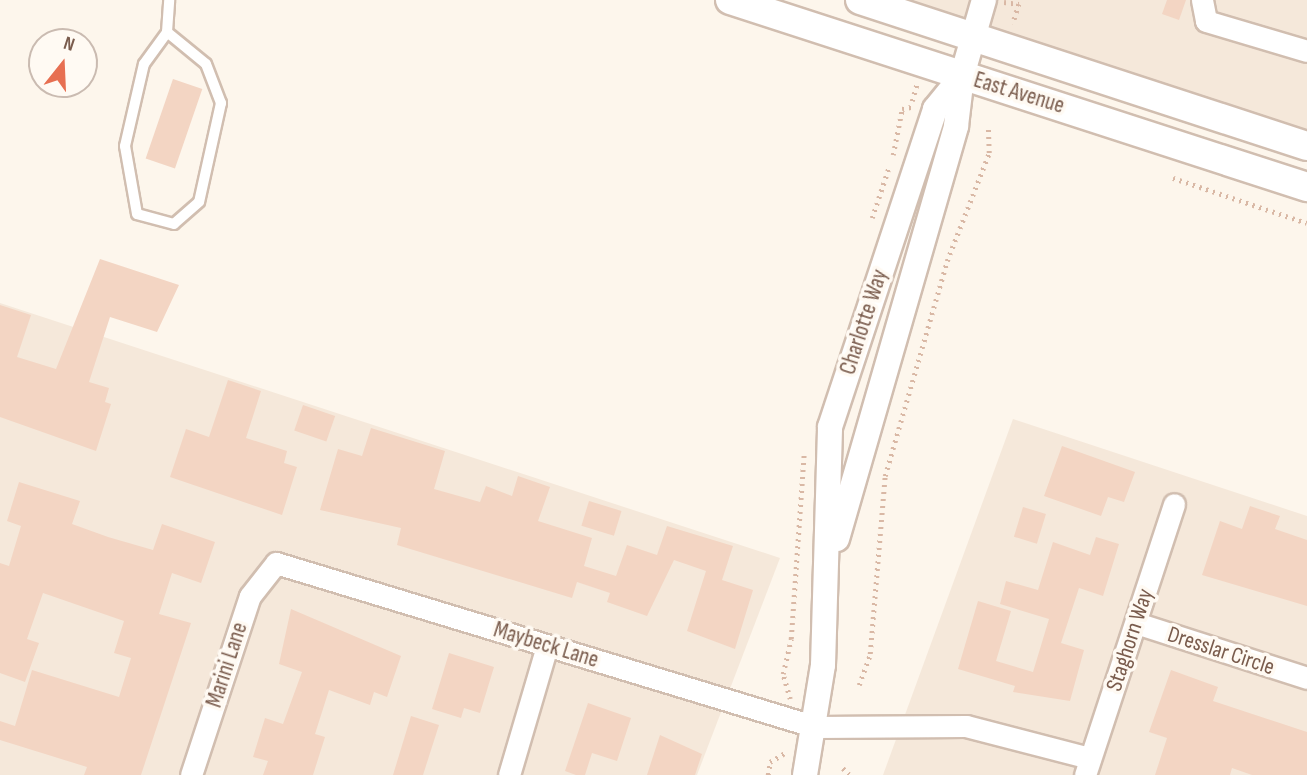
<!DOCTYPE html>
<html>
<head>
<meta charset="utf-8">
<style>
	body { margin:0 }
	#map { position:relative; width:1307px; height:775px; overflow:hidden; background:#fdf6ec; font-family:"Sofia Sans Condensed",sans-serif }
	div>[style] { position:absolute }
	.residential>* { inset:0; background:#f5e8da }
	.building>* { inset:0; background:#f3d5c3; transform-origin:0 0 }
	.path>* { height:4.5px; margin-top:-2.25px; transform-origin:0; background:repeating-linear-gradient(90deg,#d9b8a5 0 2px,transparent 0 7px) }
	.roads { filter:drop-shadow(2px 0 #d1beb0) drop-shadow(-2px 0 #d1beb0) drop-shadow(0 2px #d1beb0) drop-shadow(0 -2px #d1beb0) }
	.service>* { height:10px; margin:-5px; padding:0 5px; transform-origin:5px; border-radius:5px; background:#fff }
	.minor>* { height:21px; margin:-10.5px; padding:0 10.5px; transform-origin:10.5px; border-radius:10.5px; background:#fff }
	.tertiary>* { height:24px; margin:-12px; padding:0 12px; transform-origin:12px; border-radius:12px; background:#fff }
	.secondary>* { height:28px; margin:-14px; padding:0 14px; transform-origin:14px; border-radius:14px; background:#fff }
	span { translate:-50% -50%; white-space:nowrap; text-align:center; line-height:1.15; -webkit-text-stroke:7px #fffaf3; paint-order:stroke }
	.street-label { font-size:23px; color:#7a5c4d }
	.north { position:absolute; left:28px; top:28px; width:70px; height:70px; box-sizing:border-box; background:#fffaf3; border:2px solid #cabbb1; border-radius:50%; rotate:18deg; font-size:19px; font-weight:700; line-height:28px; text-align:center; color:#7a5c4d }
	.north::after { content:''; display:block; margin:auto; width:24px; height:32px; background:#e76f51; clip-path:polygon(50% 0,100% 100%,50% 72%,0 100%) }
</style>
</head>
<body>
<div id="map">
	<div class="residential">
		<div style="clip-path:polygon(860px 0,1307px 0,1307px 146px)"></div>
		<div style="clip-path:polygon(0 303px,780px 558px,697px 775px,0 775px)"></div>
		<div style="clip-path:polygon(1013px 419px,1307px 516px,1307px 775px,883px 775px)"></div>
	</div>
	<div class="building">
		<div style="clip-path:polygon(1167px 0,1186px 0,1179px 20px,1162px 14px)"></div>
		<div style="left:173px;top:79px;width:31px;height:84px;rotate:19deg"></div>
		<div style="clip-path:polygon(100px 259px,179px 285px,157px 332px,110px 317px,89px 382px,109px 388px,105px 402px,111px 404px,96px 451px,0 417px,0 305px,31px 315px,17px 357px,56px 369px)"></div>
		<div style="clip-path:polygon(228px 380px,261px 391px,246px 438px,287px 451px,284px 463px,297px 467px,282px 515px,170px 477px,186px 429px,209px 437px)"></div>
		<div style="left:303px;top:405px;width:34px;height:27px;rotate:19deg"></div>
		<div style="clip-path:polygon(371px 428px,445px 451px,434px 489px,480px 502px,486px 486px,512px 496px,518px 476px,550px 487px,538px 521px,592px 538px,584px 566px,616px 576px,627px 545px,657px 555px,667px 526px,733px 546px,722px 580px,753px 590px,735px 649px,687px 631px,706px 571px,674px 560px,647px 616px,607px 602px,610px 593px,577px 582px,572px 598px,397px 545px,401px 528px,320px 510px,338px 449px,362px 456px)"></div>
		<div style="clip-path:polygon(1062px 446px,1135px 472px,1124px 502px,1108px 497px,1101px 516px,1044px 496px)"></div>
		<div style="clip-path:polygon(19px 482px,80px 501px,72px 524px,108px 537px,153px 550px,162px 524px,215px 542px,201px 583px,172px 573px,159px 614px,191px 623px,141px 775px,84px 775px,87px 767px,0 740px,0 721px,15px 726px,32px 670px,119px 697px,131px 658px,114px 653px,124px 621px,43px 593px,27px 639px,39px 643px,25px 682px,0 673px,0 563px,9px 566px,21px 526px,7px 521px)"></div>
		<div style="left:589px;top:501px;width:34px;height:26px;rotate:17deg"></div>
		<div style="clip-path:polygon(1250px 506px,1280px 516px,1275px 529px,1307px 540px,1307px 606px,1202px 575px,1220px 521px,1242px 529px)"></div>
		<div style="left:1023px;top:507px;width:24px;height:31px;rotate:17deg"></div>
		<div style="clip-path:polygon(1096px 537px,1119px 544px,1103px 596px,1079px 588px,1061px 643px,1084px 650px,1070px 701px,1013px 692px,1015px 686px,958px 669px,978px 601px,1011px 611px,996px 661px,1033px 672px,1049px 619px,1000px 604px,1006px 581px,1038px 590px,1053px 542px,1090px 555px)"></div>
		<div style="clip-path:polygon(291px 609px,401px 656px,387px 697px,374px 692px,370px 705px,329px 690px,315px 734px,325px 737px,313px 775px,263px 775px,268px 761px,253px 757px,265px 718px,283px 724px,302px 672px,279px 664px)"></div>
		<div style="clip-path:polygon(449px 653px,494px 667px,480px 713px,464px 708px,461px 718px,432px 709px)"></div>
		<div style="clip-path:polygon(1171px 670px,1218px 687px,1213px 701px,1307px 732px,1307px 775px,1252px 775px,1232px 768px,1230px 775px,1155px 775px,1167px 738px,1149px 732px)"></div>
		<div style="clip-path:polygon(588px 703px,631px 718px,617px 761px,592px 753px,585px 775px,576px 775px,565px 771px)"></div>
		<div style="clip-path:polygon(411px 716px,439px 725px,423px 775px,393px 775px)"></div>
		<div style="clip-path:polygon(660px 735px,702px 754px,695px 775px,647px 775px)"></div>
	</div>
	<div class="path">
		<div style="left:1004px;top:2px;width:15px;rotate:8deg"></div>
		<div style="left:1019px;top:4px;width:21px;rotate:107deg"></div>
		<div style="left:912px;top:101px;width:19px;rotate:-74deg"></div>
		<div style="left:893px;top:155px;width:47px;rotate:-78.9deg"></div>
		<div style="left:902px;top:109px;width:13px;rotate:-13deg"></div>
		<div style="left:1173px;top:178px;width:141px;rotate:18.6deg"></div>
		<div style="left:872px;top:218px;width:54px;rotate:-71.6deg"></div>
		<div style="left:859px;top:685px;width:33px;rotate:-70deg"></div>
		<div style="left:870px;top:654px;width:179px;rotate:-85.2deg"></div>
		<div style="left:885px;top:476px;width:224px;rotate:-73.9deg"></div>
		<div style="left:947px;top:261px;width:116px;rotate:-68.7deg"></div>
		<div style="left:989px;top:153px;width:27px;rotate:-92deg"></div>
		<div style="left:790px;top:699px;width:26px;rotate:-106deg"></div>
		<div style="left:783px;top:674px;width:36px;rotate:-77deg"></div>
		<div style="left:791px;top:639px;width:187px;rotate:-86deg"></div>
		<div style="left:843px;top:768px;width:10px;rotate:45deg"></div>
		<div style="left:768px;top:775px;width:13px;rotate:-81deg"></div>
		<div style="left:770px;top:762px;width:17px;rotate:-31deg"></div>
	</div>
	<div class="roads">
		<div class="service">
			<div style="left:167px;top:32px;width:50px;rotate:39.4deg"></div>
			<div style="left:206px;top:64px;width:42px;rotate:69deg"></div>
			<div style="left:221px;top:103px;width:101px;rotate:102.5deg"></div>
			<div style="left:199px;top:202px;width:33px;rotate:139deg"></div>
			<div style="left:174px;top:224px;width:38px;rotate:-165deg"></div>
			<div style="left:137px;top:214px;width:69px;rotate:-100deg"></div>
			<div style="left:125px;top:146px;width:84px;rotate:-77deg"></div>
			<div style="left:144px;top:64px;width:39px;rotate:-54deg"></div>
			<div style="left:167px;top:32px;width:32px;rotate:-86deg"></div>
		</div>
		<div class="minor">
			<div style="left:1202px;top:0;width:21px;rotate:79deg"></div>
			<div style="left:1206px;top:21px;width:105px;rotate:16.5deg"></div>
			<div style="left:1136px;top:623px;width:180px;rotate:17.8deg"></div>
			<div style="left:191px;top:775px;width:188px;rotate:-71.8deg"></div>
			<div style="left:250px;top:596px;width:42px;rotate:-51.8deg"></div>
			<div style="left:276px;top:563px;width:564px;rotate:16.89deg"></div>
			<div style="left:816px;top:727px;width:150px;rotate:-0.4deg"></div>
			<div style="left:966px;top:726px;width:128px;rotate:14.5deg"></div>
			<div style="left:509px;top:775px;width:134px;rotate:-73.6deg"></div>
			<div style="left:1085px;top:775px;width:285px;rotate:-71.8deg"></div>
		</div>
		<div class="tertiary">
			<div style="left:837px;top:539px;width:430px;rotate:-73.9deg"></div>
			<div style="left:956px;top:126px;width:50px;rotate:-83.2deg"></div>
			<div style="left:962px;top:76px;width:79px;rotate:-73.9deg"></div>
			<div style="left:805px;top:775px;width:111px;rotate:-80.7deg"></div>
			<div style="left:823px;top:665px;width:238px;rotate:-88.3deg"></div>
			<div style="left:830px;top:427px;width:335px;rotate:-71.7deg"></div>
			<div style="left:935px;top:109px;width:43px;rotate:-50.7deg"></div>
		</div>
		<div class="secondary">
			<div style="left:730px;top:0;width:607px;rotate:17.96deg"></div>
			<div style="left:860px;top:0;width:470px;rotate:18.1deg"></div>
		</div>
	</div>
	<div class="street-label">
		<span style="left:1019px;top:93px;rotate:17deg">East Avenue</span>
		<span style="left:864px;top:322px;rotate:-72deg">Charlotte Way</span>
		<span style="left:1130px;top:640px;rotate:-72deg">Staghorn Way</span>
		<span style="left:546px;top:645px;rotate:17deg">Maybeck Lane</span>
		<span style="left:1221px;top:651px;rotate:18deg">Dresslar Circle</span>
		<span style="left:227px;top:665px;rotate:-72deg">Marini Lane</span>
	</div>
	<div class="north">N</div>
</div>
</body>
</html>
